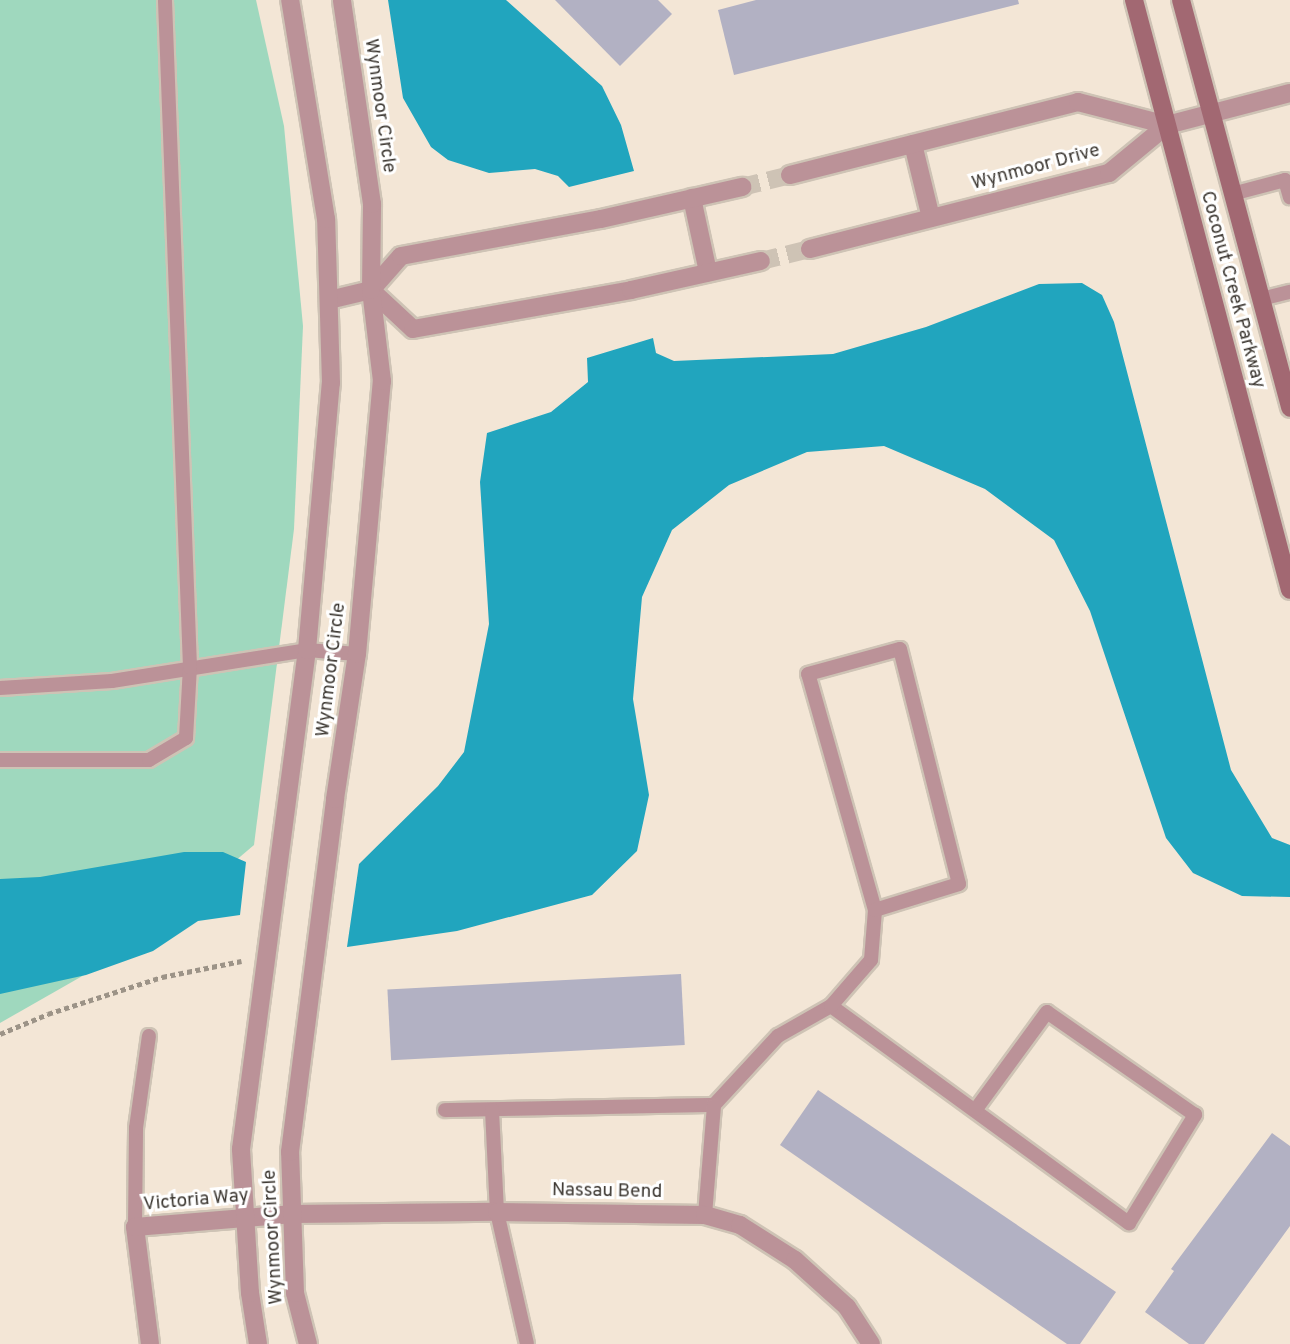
<!DOCTYPE html>
<html>
<head>
<meta charset="utf-8">
<style>
	body { margin:0 }
	#map { position:relative; width:1290px; height:1344px; overflow:hidden; background:#f3e6d6; font-family:Overpass,sans-serif }
	div>[style] { position:absolute }
	.green>* { inset:0; background:#9fd8be }
	.water>* { inset:0; background:#21a5be }
	.building>* { inset:0; background:#b2b1c3; transform-origin:0 0 }
	.minor-tunnel>* { height:18px; margin-top:-9px; transform-origin:0; background:repeating-linear-gradient(90deg,#cec3b5 0 18px,transparent 0 27px) }
	.path>* { height:4.5px; margin-top:-2.25px; transform-origin:0; background:repeating-linear-gradient(90deg,#9c9387 0 5px,transparent 0 8.5px) }
	.roads { filter:drop-shadow(2px 0 #cec3b5) drop-shadow(-2px 0 #cec3b5) drop-shadow(0 2px #cec3b5) drop-shadow(0 -2px #cec3b5) }
	.service>* { height:14px; margin:-7px; padding:0 7px; transform-origin:7px; border-radius:7px; background:#bb9298 }
	.minor>* { height:18px; margin:-9px; padding:0 9px; transform-origin:9px; border-radius:9px; background:#bb9298 }
	.secondary>* { height:18px; margin:-9px; padding:0 9px; transform-origin:9px; border-radius:9px; background:#a26872 }
	span { translate:-50% -50%; white-space:nowrap; text-align:center; line-height:1.15; -webkit-text-stroke:6px #fff; paint-order:stroke }
	.street-label { font-size:19px; color:#3c3731 }
</style>
</head>
<body>
<div id="map">
	<div class="green">
		<div style="clip-path:polygon(0 0,256px 0,284px 126px,303px 326px,294px 529px,254px 845px,135px 946px,0 1023px)"></div>
	</div>
	<div class="water">
		<div style="clip-path:polygon(388px 0,506px 0,602px 86px,621px 125px,634px 171px,569px 187px,558px 176px,535px 169px,489px 173px,448px 160px,431px 147px,403px 98px)"></div>
		<div style="clip-path:polygon(1082px 283px,1102px 295px,1114px 322px,1231px 770px,1272px 838px,1290px 845px,1290px 897px,1242px 896px,1193px 873px,1166px 838px,1090px 611px,1054px 540px,985px 489px,884px 446px,807px 452px,729px 485px,672px 530px,642px 597px,633px 699px,649px 795px,637px 851px,592px 895px,457px 931px,347px 947px,359px 864px,438px 786px,464px 752px,489px 624px,480px 482px,487px 433px,551px 412px,588px 382px,587px 358px,653px 338px,656px 353px,674px 361px,833px 354px,926px 327px,1039px 284px)"></div>
		<div style="clip-path:polygon(184px 852px,223px 852px,246px 862px,240px 915px,198px 921px,153px 951px,86px 975px,0 994px,0 879px,40px 877px)"></div>
	</div>
	<div class="building">
		<div style="clip-path:polygon(555px 0,658px 0,672px 14px,620px 66px)"></div>
		<div style="clip-path:polygon(756px 0,1018px 0,1019px 4px,734px 75px,718px 10px)"></div>
		<div style="left:681px;top:974px;width:71px;height:294px;rotate:87deg"></div>
		<div style="clip-path:polygon(818px 1090px,1116px 1292px,1080px 1344px,1067px 1344px,780px 1145px)"></div>
		<div style="clip-path:polygon(1272px 1133px,1290px 1146px,1290px 1226px,1204px 1344px,1189px 1344px,1145px 1312px,1174px 1271px,1171px 1269px)"></div>
	</div>
	<div class="minor-tunnel">
		<div style="left:742px;top:187px;width:49px;rotate:-14deg"></div>
		<div style="left:761px;top:261px;width:50px;rotate:-13.8deg"></div>
	</div>
	<div class="path">
		<div style="left:0;top:1034px;width:52px;rotate:-22.6deg"></div>
		<div style="left:48px;top:1014px;width:120px;rotate:-18deg"></div>
		<div style="left:162px;top:977px;width:81px;rotate:-11.4deg"></div>
	</div>
	<div class="roads">
		<div class="service">
			<div style="left:1232px;top:194px;width:55px;rotate:-14.8deg"></div>
			<div style="left:1285px;top:180px;width:18px;rotate:74deg"></div>
			<div style="left:1261px;top:299px;width:30px;rotate:-14deg"></div>
			<div style="left:0;top:688px;width:112px;rotate:-3.6deg"></div>
			<div style="left:112px;top:681px;width:197px;rotate:-9deg"></div>
			<div style="left:307px;top:650px;width:50px;rotate:4.6deg"></div>
			<div style="left:0;top:760px;width:149px"></div>
			<div style="left:149px;top:760px;width:43px;rotate:-30.7deg"></div>
			<div style="left:186px;top:738px;width:71px;rotate:-86.8deg"></div>
			<div style="left:190px;top:667px;width:667px;rotate:-92.15deg"></div>
			<div style="left:831px;top:1006px;width:369px;rotate:36.1deg"></div>
			<div style="left:1129px;top:1223px;width:127px;rotate:-58.6deg"></div>
			<div style="left:1195px;top:1115px;width:180px;rotate:-145.2deg"></div>
			<div style="left:1047px;top:1012px;width:120px;rotate:126.2deg"></div>
			<div style="left:445px;top:1110px;width:269px;rotate:-1.1deg"></div>
			<div style="left:714px;top:1105px;width:94px;rotate:-47.2deg"></div>
			<div style="left:778px;top:1036px;width:61px;rotate:-29.5deg"></div>
			<div style="left:831px;top:1006px;width:61px;rotate:-49deg"></div>
			<div style="left:871px;top:960px;width:50px;rotate:-85.4deg"></div>
			<div style="left:875px;top:910px;width:245px;rotate:-105.8deg"></div>
			<div style="left:808px;top:674px;width:95px;rotate:-15.2deg"></div>
			<div style="left:900px;top:649px;width:242px;rotate:75.9deg"></div>
			<div style="left:959px;top:884px;width:88px;rotate:162.8deg"></div>
			<div style="left:492px;top:1110px;width:102px;rotate:87.2deg"></div>
			<div style="left:497px;top:1212px;width:135px;rotate:77.2deg"></div>
			<div style="left:705px;top:1215px;width:110px;rotate:-85.3deg"></div>
			<div style="left:135px;top:1227px;width:99px;rotate:-89.4deg"></div>
			<div style="left:136px;top:1128px;width:93px;rotate:-82deg"></div>
		</div>
		<div class="minor">
			<div style="left:913px;top:144px;width:76px;rotate:76.3deg"></div>
			<div style="left:790px;top:175px;width:297px;rotate:-14.2deg"></div>
			<div style="left:1078px;top:102px;width:92px;rotate:14.5deg"></div>
			<div style="left:692px;top:198px;width:76px;rotate:77.8deg"></div>
			<div style="left:810px;top:249px;width:309px;rotate:-14.3deg"></div>
			<div style="left:1109px;top:173px;width:75px;rotate:-39.6deg"></div>
			<div style="left:1167px;top:125px;width:127px;rotate:-14.6deg"></div>
			<div style="left:371px;top:290px;width:57px;rotate:42.9deg"></div>
			<div style="left:413px;top:329px;width:221px;rotate:-10.1deg"></div>
			<div style="left:631px;top:290px;width:133px;rotate:-12.6deg"></div>
			<div style="left:329px;top:300px;width:43px;rotate:-13.4deg"></div>
			<div style="left:371px;top:290px;width:45px;rotate:-48.6deg"></div>
			<div style="left:401px;top:256px;width:203px;rotate:-10.5deg"></div>
			<div style="left:601px;top:219px;width:145px;rotate:-12.8deg"></div>
			<div style="left:150px;top:1344px;width:118px;rotate:-97.3deg"></div>
			<div style="left:135px;top:1227px;width:159px;rotate:-4.7deg"></div>
			<div style="left:293px;top:1214px;width:204px;rotate:-0.6deg"></div>
			<div style="left:497px;top:1212px;width:208px;rotate:0.8deg"></div>
			<div style="left:705px;top:1215px;width:36px;rotate:16deg"></div>
			<div style="left:740px;top:1225px;width:65px;rotate:32.5deg"></div>
			<div style="left:795px;top:1260px;width:70px;rotate:42.1deg"></div>
			<div style="left:847px;top:1307px;width:44px;rotate:57deg"></div>
			<div style="left:258px;top:1344px;width:52px;rotate:-98.9deg"></div>
			<div style="left:250px;top:1293px;width:144px;rotate:-93.6deg"></div>
			<div style="left:241px;top:1149px;width:503px;rotate:-82.47deg"></div>
			<div style="left:307px;top:650px;width:268px;rotate:-84.9deg"></div>
			<div style="left:331px;top:383px;width:164px;rotate:-91.7deg"></div>
			<div style="left:326px;top:219px;width:222px;rotate:-99.3deg"></div>
			<div style="left:308px;top:1344px;width:53px;rotate:-104.3deg"></div>
			<div style="left:295px;top:1293px;width:141px;rotate:-92deg"></div>
			<div style="left:290px;top:1152px;width:356px;rotate:-82.7deg"></div>
			<div style="left:335px;top:799px;width:147px;rotate:-81.4deg"></div>
			<div style="left:357px;top:654px;width:274px;rotate:-84.8deg"></div>
			<div style="left:382px;top:381px;width:92px;rotate:-96.9deg"></div>
			<div style="left:371px;top:290px;width:86px;rotate:-89.3deg"></div>
			<div style="left:372px;top:204px;width:206px;rotate:-98.4deg"></div>
		</div>
		<div class="secondary">
			<div style="left:1134px;top:0;width:610px;rotate:75.19deg"></div>
			<div style="left:1181px;top:0;width:422px;rotate:75deg"></div>
		</div>
	</div>
	<div class="street-label">
		<span style="left:379px;top:106px;rotate:82deg">Wynmoor Circle</span>
		<span style="left:1036px;top:168px;rotate:-15deg">Wynmoor Drive</span>
		<span style="left:1232px;top:290px;rotate:75deg">Coconut Creek Parkway</span>
		<span style="left:332px;top:670px;rotate:-83deg">Wynmoor Circle</span>
		<span style="left:607px;top:1192px;rotate:1deg">Nassau Bend</span>
		<span style="left:196px;top:1201px;rotate:-5deg">Victoria Way</span>
		<span style="left:274px;top:1237px;rotate:-93deg">Wynmoor Circle</span>
	</div>
</div>
</body>
</html>
